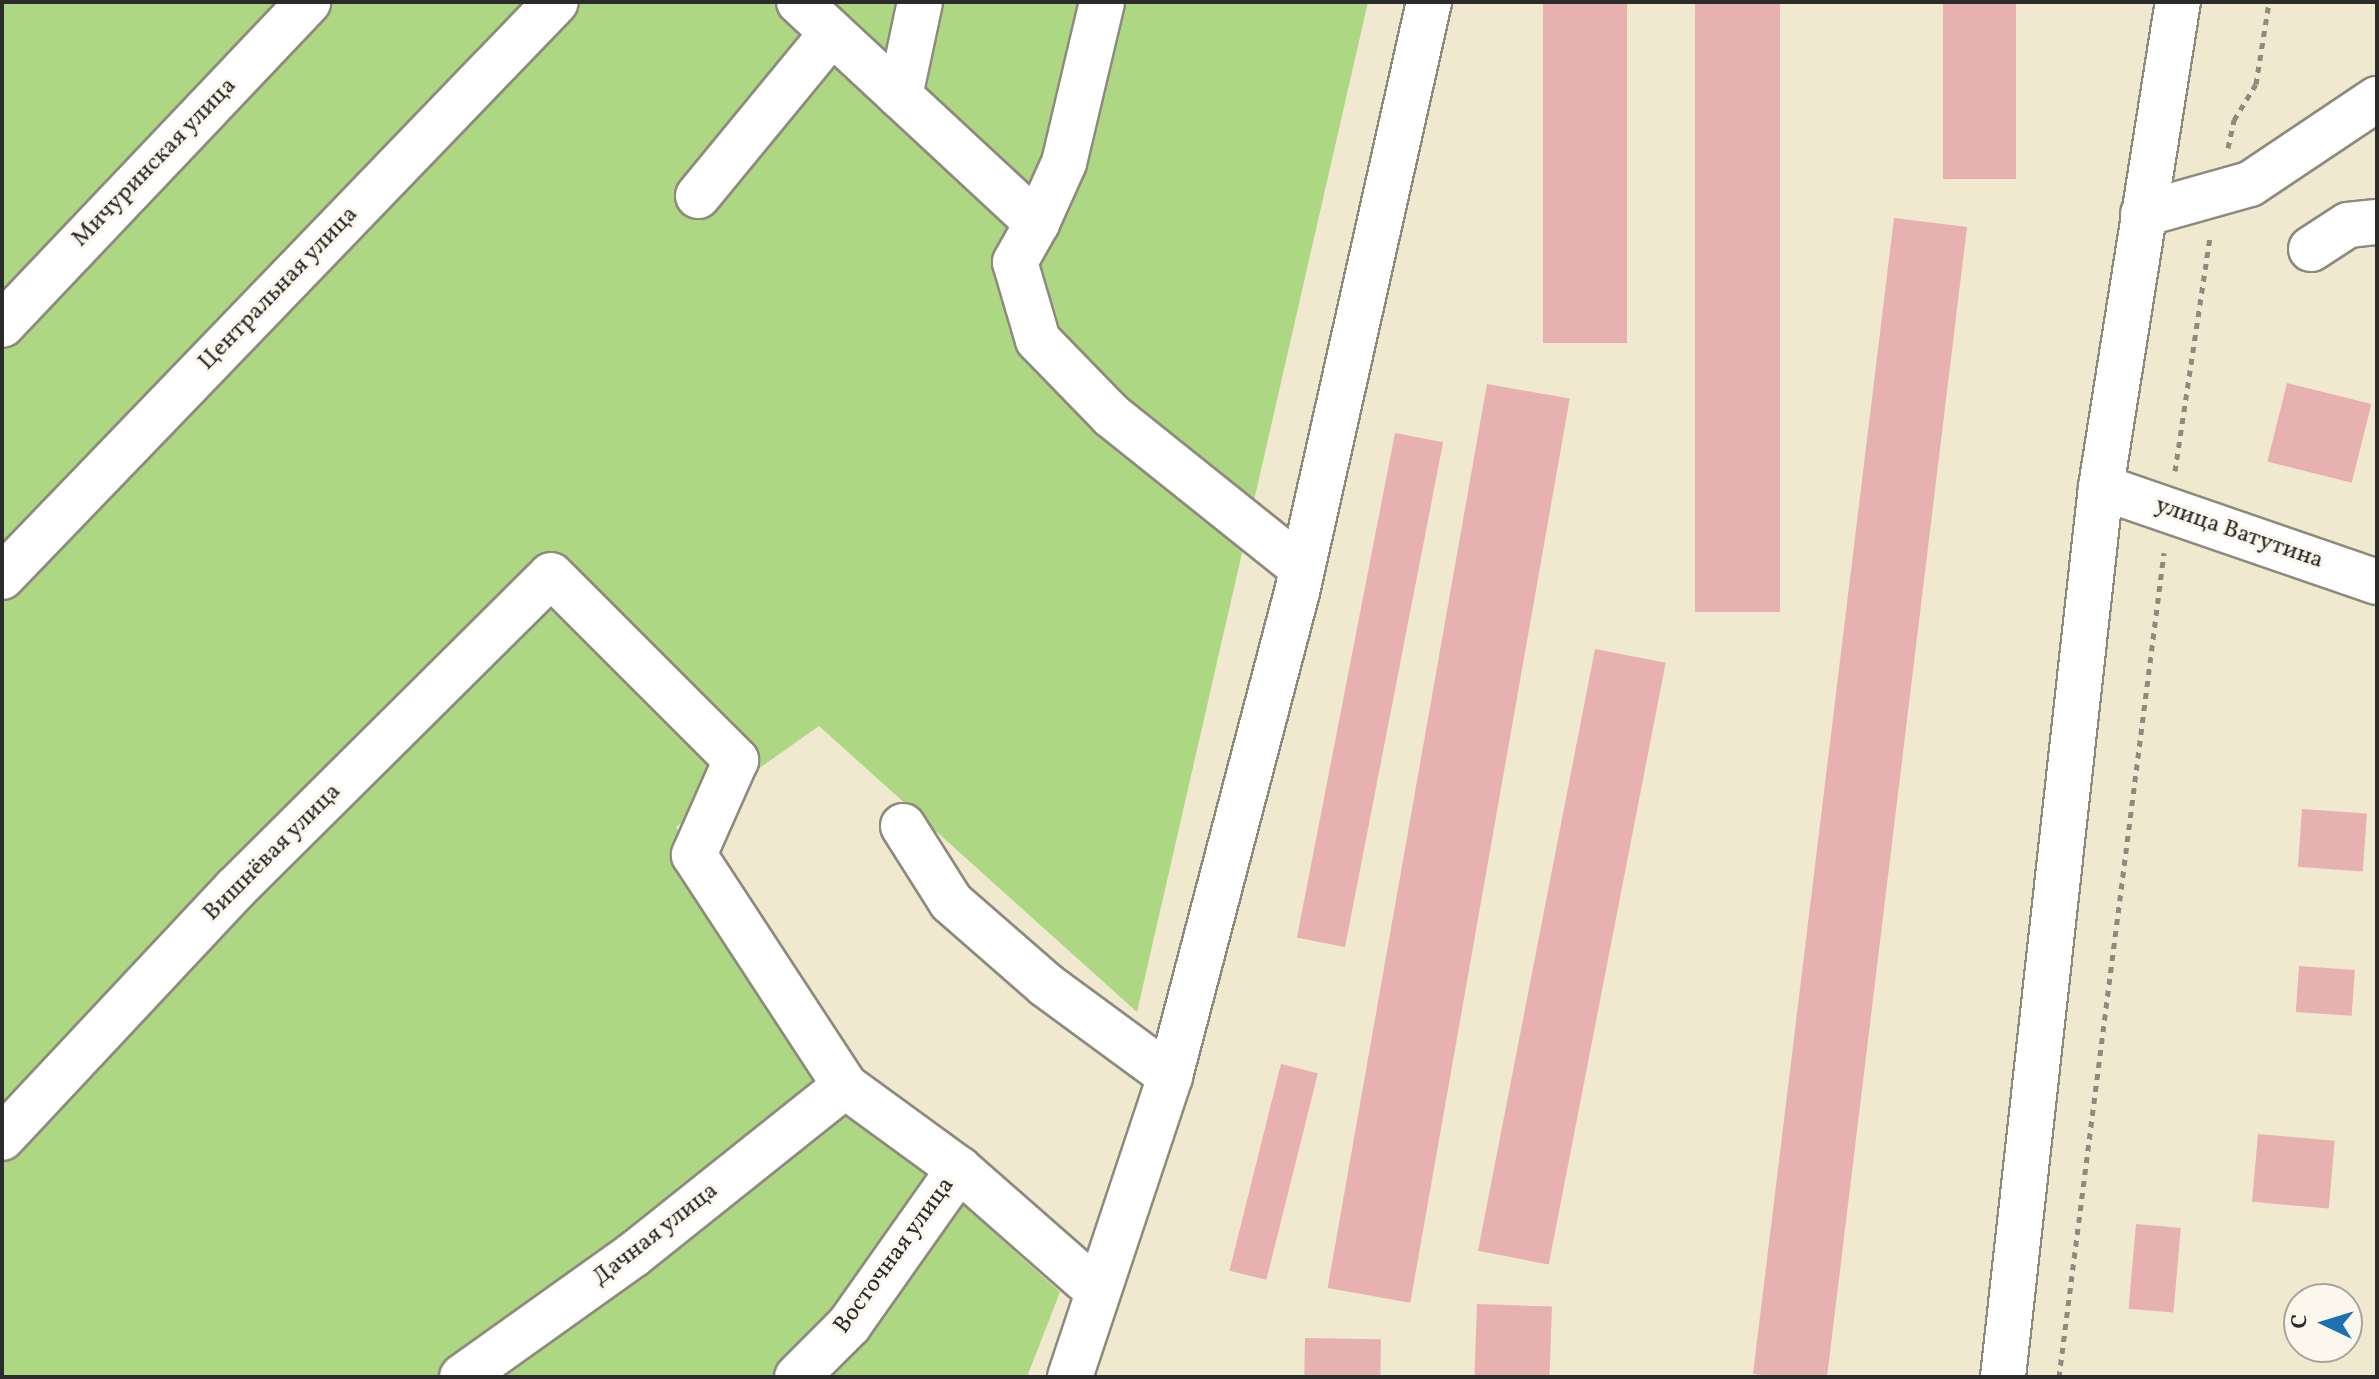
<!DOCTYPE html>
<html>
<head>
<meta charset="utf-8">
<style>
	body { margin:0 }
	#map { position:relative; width:2379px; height:1379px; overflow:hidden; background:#f1e9cf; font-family:Vollkorn,serif }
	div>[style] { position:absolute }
	.green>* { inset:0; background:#add783 }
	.building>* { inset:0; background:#e6b1af; transform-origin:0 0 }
	.path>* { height:5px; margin-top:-2.5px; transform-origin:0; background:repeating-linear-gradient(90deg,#8e8a7d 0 6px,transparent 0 12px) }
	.roads { filter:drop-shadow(2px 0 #8e8a7d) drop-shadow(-2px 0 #8e8a7d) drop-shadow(0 2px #8e8a7d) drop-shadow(0 -2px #8e8a7d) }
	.minor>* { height:44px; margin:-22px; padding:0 22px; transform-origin:22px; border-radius:22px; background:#fff }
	span { translate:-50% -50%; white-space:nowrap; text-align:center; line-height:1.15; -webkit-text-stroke:6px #fbf7ec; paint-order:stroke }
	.street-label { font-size:24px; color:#2b2b2b }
	.frame { position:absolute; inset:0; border:4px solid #2b2b2b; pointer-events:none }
	.north { position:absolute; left:2283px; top:1283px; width:80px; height:80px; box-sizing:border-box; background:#fbf7ec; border:2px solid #a8a59f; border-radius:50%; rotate:274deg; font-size:22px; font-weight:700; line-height:32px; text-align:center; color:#2b2b2b }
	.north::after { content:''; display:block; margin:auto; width:28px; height:36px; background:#1f6fb2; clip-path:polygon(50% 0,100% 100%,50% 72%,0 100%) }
</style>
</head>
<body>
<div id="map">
	<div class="green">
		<div style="clip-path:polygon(2px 2px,1368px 2px,1137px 1012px,819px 726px,676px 827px,863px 1115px,1060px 1292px,1027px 1377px,2px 1377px)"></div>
	</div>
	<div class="building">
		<div style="left:1543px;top:2px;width:84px;height:341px"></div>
		<div style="left:1695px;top:2px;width:85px;height:610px"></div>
		<div style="left:1943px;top:2px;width:73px;height:177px"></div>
		<div style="clip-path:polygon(1894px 218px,1967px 227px,1827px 1377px,1779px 1377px,1753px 1374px)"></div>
		<div style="left:2287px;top:383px;width:87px;height:81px;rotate:14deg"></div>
		<div style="left:1487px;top:384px;width:84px;height:918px;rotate:10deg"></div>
		<div style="left:1395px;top:433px;width:49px;height:514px;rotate:11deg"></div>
		<div style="left:1595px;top:649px;width:72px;height:613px;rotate:11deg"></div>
		<div style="left:2302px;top:809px;width:65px;height:58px;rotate:4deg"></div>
		<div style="left:2299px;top:966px;width:56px;height:46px;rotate:4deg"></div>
		<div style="left:1281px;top:1064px;width:38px;height:213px;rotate:14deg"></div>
		<div style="left:2258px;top:1134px;width:77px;height:68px;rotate:5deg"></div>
		<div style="left:2136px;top:1224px;width:45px;height:85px;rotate:5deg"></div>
		<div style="left:1477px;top:1304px;width:75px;height:73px;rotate:2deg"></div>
		<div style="left:1305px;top:1338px;width:76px;height:39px;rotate:1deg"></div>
	</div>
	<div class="path">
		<div style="left:2228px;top:148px;width:29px;rotate:-78deg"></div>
		<div style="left:2234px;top:120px;width:42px;rotate:-58.6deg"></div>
		<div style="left:2256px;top:84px;width:83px;rotate:-81deg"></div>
		<div style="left:2175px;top:471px;width:238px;rotate:-81.5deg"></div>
		<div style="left:2059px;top:1377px;width:831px;rotate:-82.74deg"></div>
	</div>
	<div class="roads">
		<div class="minor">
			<div style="left:799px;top:2px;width:325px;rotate:42.9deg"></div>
			<div style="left:1037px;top:223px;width:45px;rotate:119.4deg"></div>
			<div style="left:1015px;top:262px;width:81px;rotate:73.6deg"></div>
			<div style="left:1038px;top:340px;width:106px;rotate:45.8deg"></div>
			<div style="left:1112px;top:416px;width:243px;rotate:38.7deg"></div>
			<div style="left:900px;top:96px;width:96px;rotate:-78deg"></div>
			<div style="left:698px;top:196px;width:211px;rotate:-50.6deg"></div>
			<div style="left:2143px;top:214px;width:111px;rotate:-15.7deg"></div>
			<div style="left:2250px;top:184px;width:153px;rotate:-33.8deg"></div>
			<div style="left:1037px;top:223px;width:66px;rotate:-65.8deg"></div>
			<div style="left:1064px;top:163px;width:165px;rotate:-76.7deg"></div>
			<div style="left:2311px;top:249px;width:44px;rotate:-33deg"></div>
			<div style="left:2348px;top:225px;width:29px;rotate:-6deg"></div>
			<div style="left:2px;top:325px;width:445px;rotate:-46.5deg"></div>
			<div style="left:2101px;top:487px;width:292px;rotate:19deg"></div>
			<div style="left:2px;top:577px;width:798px;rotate:-46.07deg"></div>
			<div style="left:903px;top:826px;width:90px;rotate:57.7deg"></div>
			<div style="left:951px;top:902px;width:126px;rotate:41.1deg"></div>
			<div style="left:1046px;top:985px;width:154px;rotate:36.3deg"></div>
			<div style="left:2px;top:1138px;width:341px;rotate:-46.9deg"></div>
			<div style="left:235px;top:889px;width:445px;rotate:-44.8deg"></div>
			<div style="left:551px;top:575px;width:262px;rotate:45deg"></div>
			<div style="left:736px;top:760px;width:104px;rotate:113.9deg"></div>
			<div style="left:694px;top:855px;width:276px;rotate:56.8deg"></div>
			<div style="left:845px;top:1086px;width:141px;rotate:36.1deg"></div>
			<div style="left:959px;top:1169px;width:185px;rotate:41.3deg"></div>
			<div style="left:462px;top:1377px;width:210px;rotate:-35.5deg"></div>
			<div style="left:633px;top:1255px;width:271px;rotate:-38.6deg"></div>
			<div style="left:797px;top:1377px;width:74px;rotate:-45deg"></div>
			<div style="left:849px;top:1325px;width:191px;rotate:-54.8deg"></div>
			<div style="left:1070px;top:1377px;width:317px;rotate:-71.6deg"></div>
			<div style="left:1170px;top:1076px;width:500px;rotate:-75.3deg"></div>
			<div style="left:1297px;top:592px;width:605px;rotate:-77.39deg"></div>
			<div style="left:2003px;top:1377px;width:895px;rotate:-83.72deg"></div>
			<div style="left:2101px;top:487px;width:491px;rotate:-81deg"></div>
		</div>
	</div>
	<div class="street-label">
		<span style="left:155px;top:163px;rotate:-46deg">Мичуринская улица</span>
		<span style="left:279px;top:289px;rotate:-46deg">Центральная улица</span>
		<span style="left:2239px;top:534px;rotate:19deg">улица Ватутина</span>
		<span style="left:273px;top:853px;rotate:-45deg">Вишнёвая улица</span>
		<span style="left:656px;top:1235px;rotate:-38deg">Дачная улица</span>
		<span style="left:895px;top:1256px;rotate:-54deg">Восточная улица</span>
	</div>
	<div class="frame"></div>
	<div class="north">С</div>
</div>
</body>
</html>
